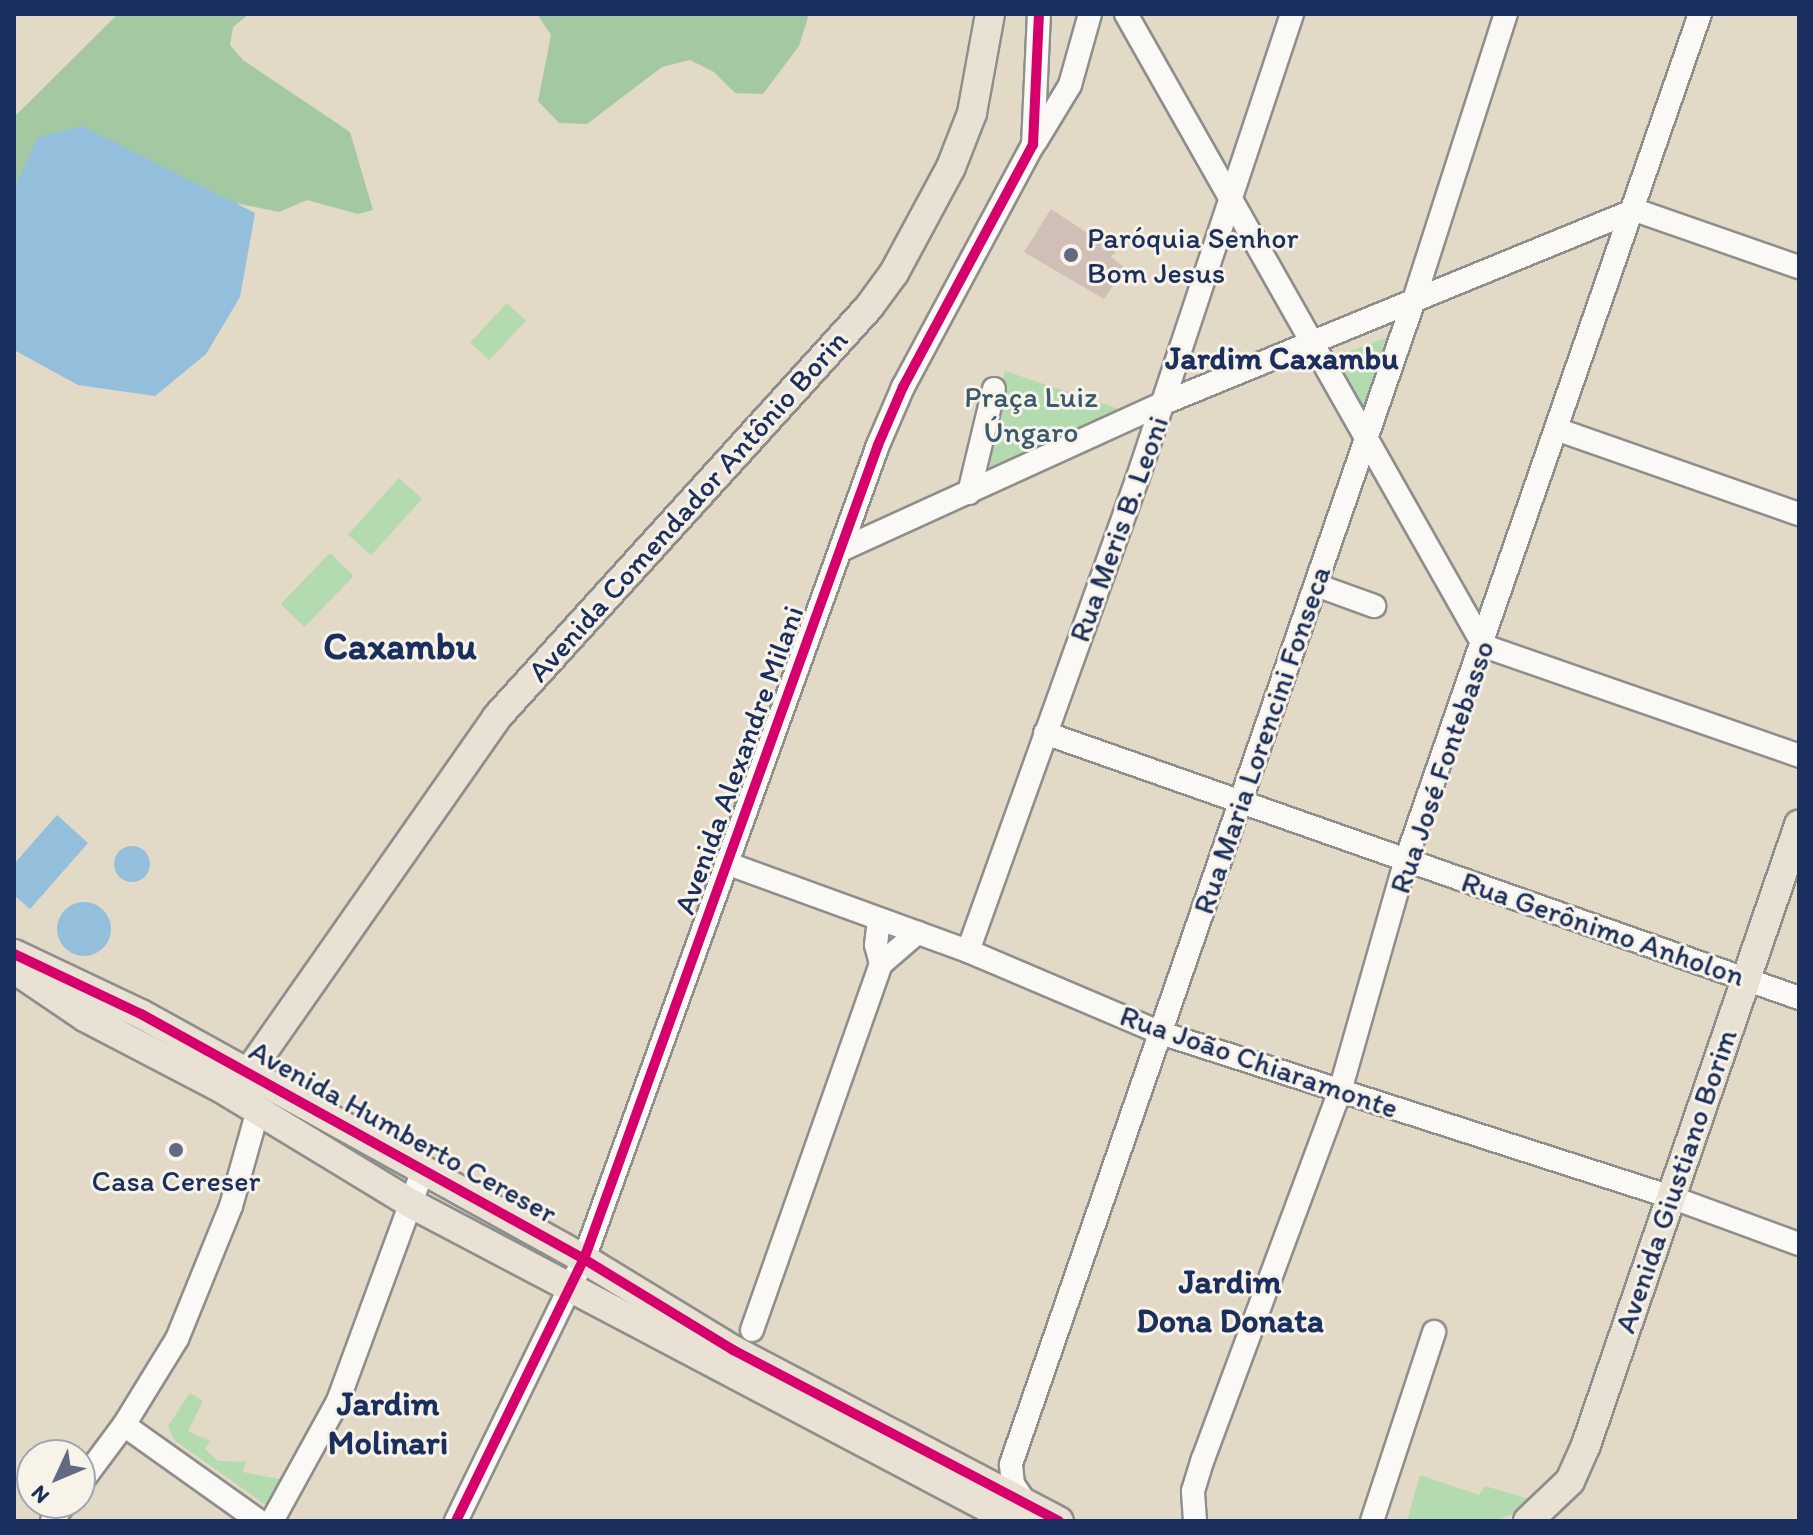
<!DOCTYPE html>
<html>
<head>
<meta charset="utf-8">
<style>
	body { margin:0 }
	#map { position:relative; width:1813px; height:1535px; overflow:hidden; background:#e2d9c6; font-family:Itim,sans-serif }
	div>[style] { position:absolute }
	.green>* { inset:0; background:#b4dbaf; transform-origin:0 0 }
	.forest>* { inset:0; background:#a4c9a2 }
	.water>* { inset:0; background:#93bedc }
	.round { border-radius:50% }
	.building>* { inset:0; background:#d0bfb7 }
	.roads { filter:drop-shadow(2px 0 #8e8e8c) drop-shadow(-2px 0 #8e8e8c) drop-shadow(0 2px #8e8e8c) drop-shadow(0 -2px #8e8e8c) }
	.minor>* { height:22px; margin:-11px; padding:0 11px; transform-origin:11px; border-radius:11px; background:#fbf9f6 }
	.major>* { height:28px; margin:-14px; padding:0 14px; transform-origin:14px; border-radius:14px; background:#e8e1d4 }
	.cycleway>* { height:10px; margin:-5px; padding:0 5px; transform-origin:5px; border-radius:5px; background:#d6006c }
	.dots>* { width:22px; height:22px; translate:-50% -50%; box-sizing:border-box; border:4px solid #f7f3e8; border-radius:50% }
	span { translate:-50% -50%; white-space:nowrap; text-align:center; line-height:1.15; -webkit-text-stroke:6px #f7f3e8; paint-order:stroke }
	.poi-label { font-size:30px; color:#1b2f5e }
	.left { translate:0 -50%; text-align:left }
	.park-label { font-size:30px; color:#385a6e }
	.street-label { font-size:30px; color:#1b2f5e }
	.neighbourhood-label { font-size:32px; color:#1b2f5e; font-weight:700 }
	.quarter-label { font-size:34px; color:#1b2f5e; font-weight:700 }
	.district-label { font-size:38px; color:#1b2f5e; font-weight:700 }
	.frame { position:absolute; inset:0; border:16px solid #1b2f5e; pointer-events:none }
	.north { position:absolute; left:16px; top:1439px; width:80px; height:80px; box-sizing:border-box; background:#f7f3e8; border:2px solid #9fa5b1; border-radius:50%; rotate:226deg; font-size:22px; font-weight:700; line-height:32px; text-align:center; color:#1b2f5e }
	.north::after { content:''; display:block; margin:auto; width:28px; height:36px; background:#616a82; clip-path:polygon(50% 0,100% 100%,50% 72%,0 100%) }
</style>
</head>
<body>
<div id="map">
	<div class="green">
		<div style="left:507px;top:303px;width:26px;height:54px;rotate:43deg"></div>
		<div style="clip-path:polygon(1391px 336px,1367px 414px,1333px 358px)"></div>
		<div style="clip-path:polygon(1005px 371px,1122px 410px,986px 469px)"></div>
		<div style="left:399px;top:478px;width:31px;height:76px;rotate:42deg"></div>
		<div style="left:330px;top:553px;width:33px;height:71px;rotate:44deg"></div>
		<div style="clip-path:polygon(190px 1393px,203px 1401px,188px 1431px,210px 1441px,205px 1449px,218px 1461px,246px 1462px,243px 1472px,284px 1480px,270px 1508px,174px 1440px,168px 1426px)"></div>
		<div style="clip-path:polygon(1420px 1475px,1479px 1495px,1485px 1486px,1529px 1499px,1524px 1509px,1495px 1521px,1407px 1521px)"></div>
	</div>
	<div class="forest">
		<div style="clip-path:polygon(118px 14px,249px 14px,233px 27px,230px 45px,243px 60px,350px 132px,373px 210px,358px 214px,307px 200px,279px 212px,240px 204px,200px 204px,14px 215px,14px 117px)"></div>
		<div style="clip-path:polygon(537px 14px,809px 14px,799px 46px,763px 94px,735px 93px,714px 72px,690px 60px,662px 67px,587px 124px,559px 123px,538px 101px,551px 35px)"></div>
	</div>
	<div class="water">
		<div style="clip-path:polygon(82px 126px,255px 213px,240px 297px,206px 354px,155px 396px,78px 385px,14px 350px,14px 189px,38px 137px)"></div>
		<div style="clip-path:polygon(57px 815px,88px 843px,30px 909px,14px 895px,14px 864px)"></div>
		<div class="round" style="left:114px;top:846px;width:36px;height:36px"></div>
		<div class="round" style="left:57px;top:902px;width:54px;height:54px"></div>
	</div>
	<div class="building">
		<div style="clip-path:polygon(1051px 209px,1116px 252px,1111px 257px,1125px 268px,1104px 299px,1024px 252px)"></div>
	</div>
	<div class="roads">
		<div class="minor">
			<div style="left:1126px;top:14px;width:726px;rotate:60.47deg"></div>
			<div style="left:1484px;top:646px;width:334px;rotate:19.2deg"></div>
			<div style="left:1036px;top:141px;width:66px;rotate:-58.7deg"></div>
			<div style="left:1070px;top:85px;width:74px;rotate:-74.3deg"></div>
			<div style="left:1556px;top:429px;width:257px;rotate:19.3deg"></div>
			<div style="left:969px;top:493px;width:107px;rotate:-76.5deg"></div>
			<div style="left:841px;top:550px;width:355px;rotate:-24.5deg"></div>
			<div style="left:1164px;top:403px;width:509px;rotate:-22.28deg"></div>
			<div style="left:1635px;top:210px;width:174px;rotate:19.2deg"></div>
			<div style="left:1316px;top:585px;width:62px;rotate:19.9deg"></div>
			<div style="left:1045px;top:733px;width:799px;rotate:19.36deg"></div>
			<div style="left:726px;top:863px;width:258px;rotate:20deg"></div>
			<div style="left:968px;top:951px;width:210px;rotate:23deg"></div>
			<div style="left:1161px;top:1033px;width:536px;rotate:17.83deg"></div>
			<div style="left:1671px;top:1197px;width:136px;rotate:20.2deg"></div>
			<div style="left:879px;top:920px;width:25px;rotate:97deg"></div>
			<div style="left:876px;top:945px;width:20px;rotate:75deg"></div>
			<div style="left:968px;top:951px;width:504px;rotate:-70.27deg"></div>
			<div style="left:1138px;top:477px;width:488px;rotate:-71.6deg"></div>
			<div style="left:752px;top:1330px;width:388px;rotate:-70.6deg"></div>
			<div style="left:881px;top:964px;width:48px;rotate:-40.7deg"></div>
			<div style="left:124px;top:1425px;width:166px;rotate:35.4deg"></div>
			<div style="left:80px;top:1484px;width:74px;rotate:-53.3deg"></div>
			<div style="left:124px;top:1425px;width:101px;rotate:-58.4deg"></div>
			<div style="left:177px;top:1339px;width:144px;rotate:-67.9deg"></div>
			<div style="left:231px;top:1206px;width:100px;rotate:-74.3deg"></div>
			<div style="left:1025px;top:1502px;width:22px;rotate:-124deg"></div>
			<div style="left:1013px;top:1484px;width:20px;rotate:-96deg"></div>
			<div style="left:1011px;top:1464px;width:1232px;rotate:-70.9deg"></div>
			<div style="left:1414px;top:300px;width:300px;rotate:-72.2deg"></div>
			<div style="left:52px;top:1521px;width:22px;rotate:-54deg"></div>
			<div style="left:272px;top:1521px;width:137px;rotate:-61.2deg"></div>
			<div style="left:338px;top:1401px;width:243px;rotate:-69.8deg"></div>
			<div style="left:456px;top:1521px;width:292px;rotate:-64deg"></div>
			<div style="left:584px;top:1259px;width:865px;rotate:-70.14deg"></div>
			<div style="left:878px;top:445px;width:63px;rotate:-66.7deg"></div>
			<div style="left:903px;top:387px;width:275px;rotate:-61.8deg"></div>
			<div style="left:1033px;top:145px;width:131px;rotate:-87.4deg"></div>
			<div style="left:1195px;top:1521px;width:30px;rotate:-94deg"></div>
			<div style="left:1193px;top:1491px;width:34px;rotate:-73deg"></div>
			<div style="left:1203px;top:1459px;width:393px;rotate:-69.6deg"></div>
			<div style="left:1340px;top:1091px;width:240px;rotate:-74.1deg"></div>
			<div style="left:1406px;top:860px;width:896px;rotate:-70.84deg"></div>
			<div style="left:1372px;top:1521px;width:199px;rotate:-71.8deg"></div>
		</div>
		<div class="major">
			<div style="left:14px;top:954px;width:140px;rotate:25.3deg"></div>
			<div style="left:141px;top:1014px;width:506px;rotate:28.94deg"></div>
			<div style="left:584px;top:1259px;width:175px;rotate:31.4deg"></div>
			<div style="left:733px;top:1350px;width:368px;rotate:27.7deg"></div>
			<div style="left:14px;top:969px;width:86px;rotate:34.1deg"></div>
			<div style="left:85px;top:1017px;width:153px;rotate:27.6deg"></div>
			<div style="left:221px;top:1088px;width:221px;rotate:31.3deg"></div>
			<div style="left:410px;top:1203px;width:682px;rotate:27.81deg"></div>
			<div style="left:248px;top:1073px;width:434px;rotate:-55deg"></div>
			<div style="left:497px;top:717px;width:554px;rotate:-47.78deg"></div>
			<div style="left:869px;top:307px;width:42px;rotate:-53.7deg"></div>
			<div style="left:894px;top:273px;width:120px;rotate:-61.7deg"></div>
			<div style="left:951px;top:167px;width:58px;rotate:-68.7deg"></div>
			<div style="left:972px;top:113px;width:101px;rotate:-79.7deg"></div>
			<div style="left:1528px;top:1521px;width:58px;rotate:-43.6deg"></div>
			<div style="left:1570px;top:1481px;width:39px;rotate:-66deg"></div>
			<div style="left:1586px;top:1445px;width:656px;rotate:-71.04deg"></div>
		</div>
	</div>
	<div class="cycleway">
		<div style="left:14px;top:954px;width:140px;rotate:25.3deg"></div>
		<div style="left:141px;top:1014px;width:506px;rotate:28.94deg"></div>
		<div style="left:584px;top:1259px;width:175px;rotate:31.4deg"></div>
		<div style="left:733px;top:1350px;width:368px;rotate:27.7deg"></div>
		<div style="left:456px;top:1521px;width:292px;rotate:-64deg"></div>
		<div style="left:584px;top:1259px;width:865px;rotate:-70.14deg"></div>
		<div style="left:878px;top:445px;width:63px;rotate:-66.7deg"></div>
		<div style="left:903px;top:387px;width:275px;rotate:-61.8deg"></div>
		<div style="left:1033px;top:145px;width:131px;rotate:-87.4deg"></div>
	</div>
	<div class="dots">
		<div style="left:1071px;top:255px;background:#616a82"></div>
		<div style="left:176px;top:1150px;background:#616a82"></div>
	</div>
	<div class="poi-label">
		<span class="left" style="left:1087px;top:255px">Paróquia Senhor<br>Bom Jesus</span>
		<span style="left:176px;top:1181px">Casa Cereser</span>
	</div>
	<div class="park-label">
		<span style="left:1031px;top:414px">Praça Luiz<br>Úngaro</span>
	</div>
	<div class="street-label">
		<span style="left:688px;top:506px;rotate:-48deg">Avenida Comendador Antônio Borin</span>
		<span style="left:1119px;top:529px;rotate:-70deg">Rua Meris B. Leoni</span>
		<span style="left:1262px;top:740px;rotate:-71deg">Rua Maria Lorencini Fonseca</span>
		<span style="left:739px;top:760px;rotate:-70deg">Avenida Alexandre Milani</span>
		<span style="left:1442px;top:767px;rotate:-71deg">Rua José Fontebasso</span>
		<span style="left:1603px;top:929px;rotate:19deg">Rua Gerônimo Anholon</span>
		<span style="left:1259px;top:1062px;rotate:19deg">Rua João Chiaramonte</span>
		<span style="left:403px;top:1132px;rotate:29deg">Avenida Humberto Cereser</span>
		<span style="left:1676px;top:1181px;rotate:-71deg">Avenida Giustiano Borim</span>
	</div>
	<div class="neighbourhood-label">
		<span style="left:1282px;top:358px">Jardim Caxambu</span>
	</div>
	<div class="quarter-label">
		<span style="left:1230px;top:1301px">Jardim<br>Dona Donata</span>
		<span style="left:388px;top:1423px">Jardim<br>Molinari</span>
	</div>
	<div class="district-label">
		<span style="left:400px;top:647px">Caxambu</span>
	</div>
	<div class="frame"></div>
	<div class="north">N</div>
</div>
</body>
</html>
